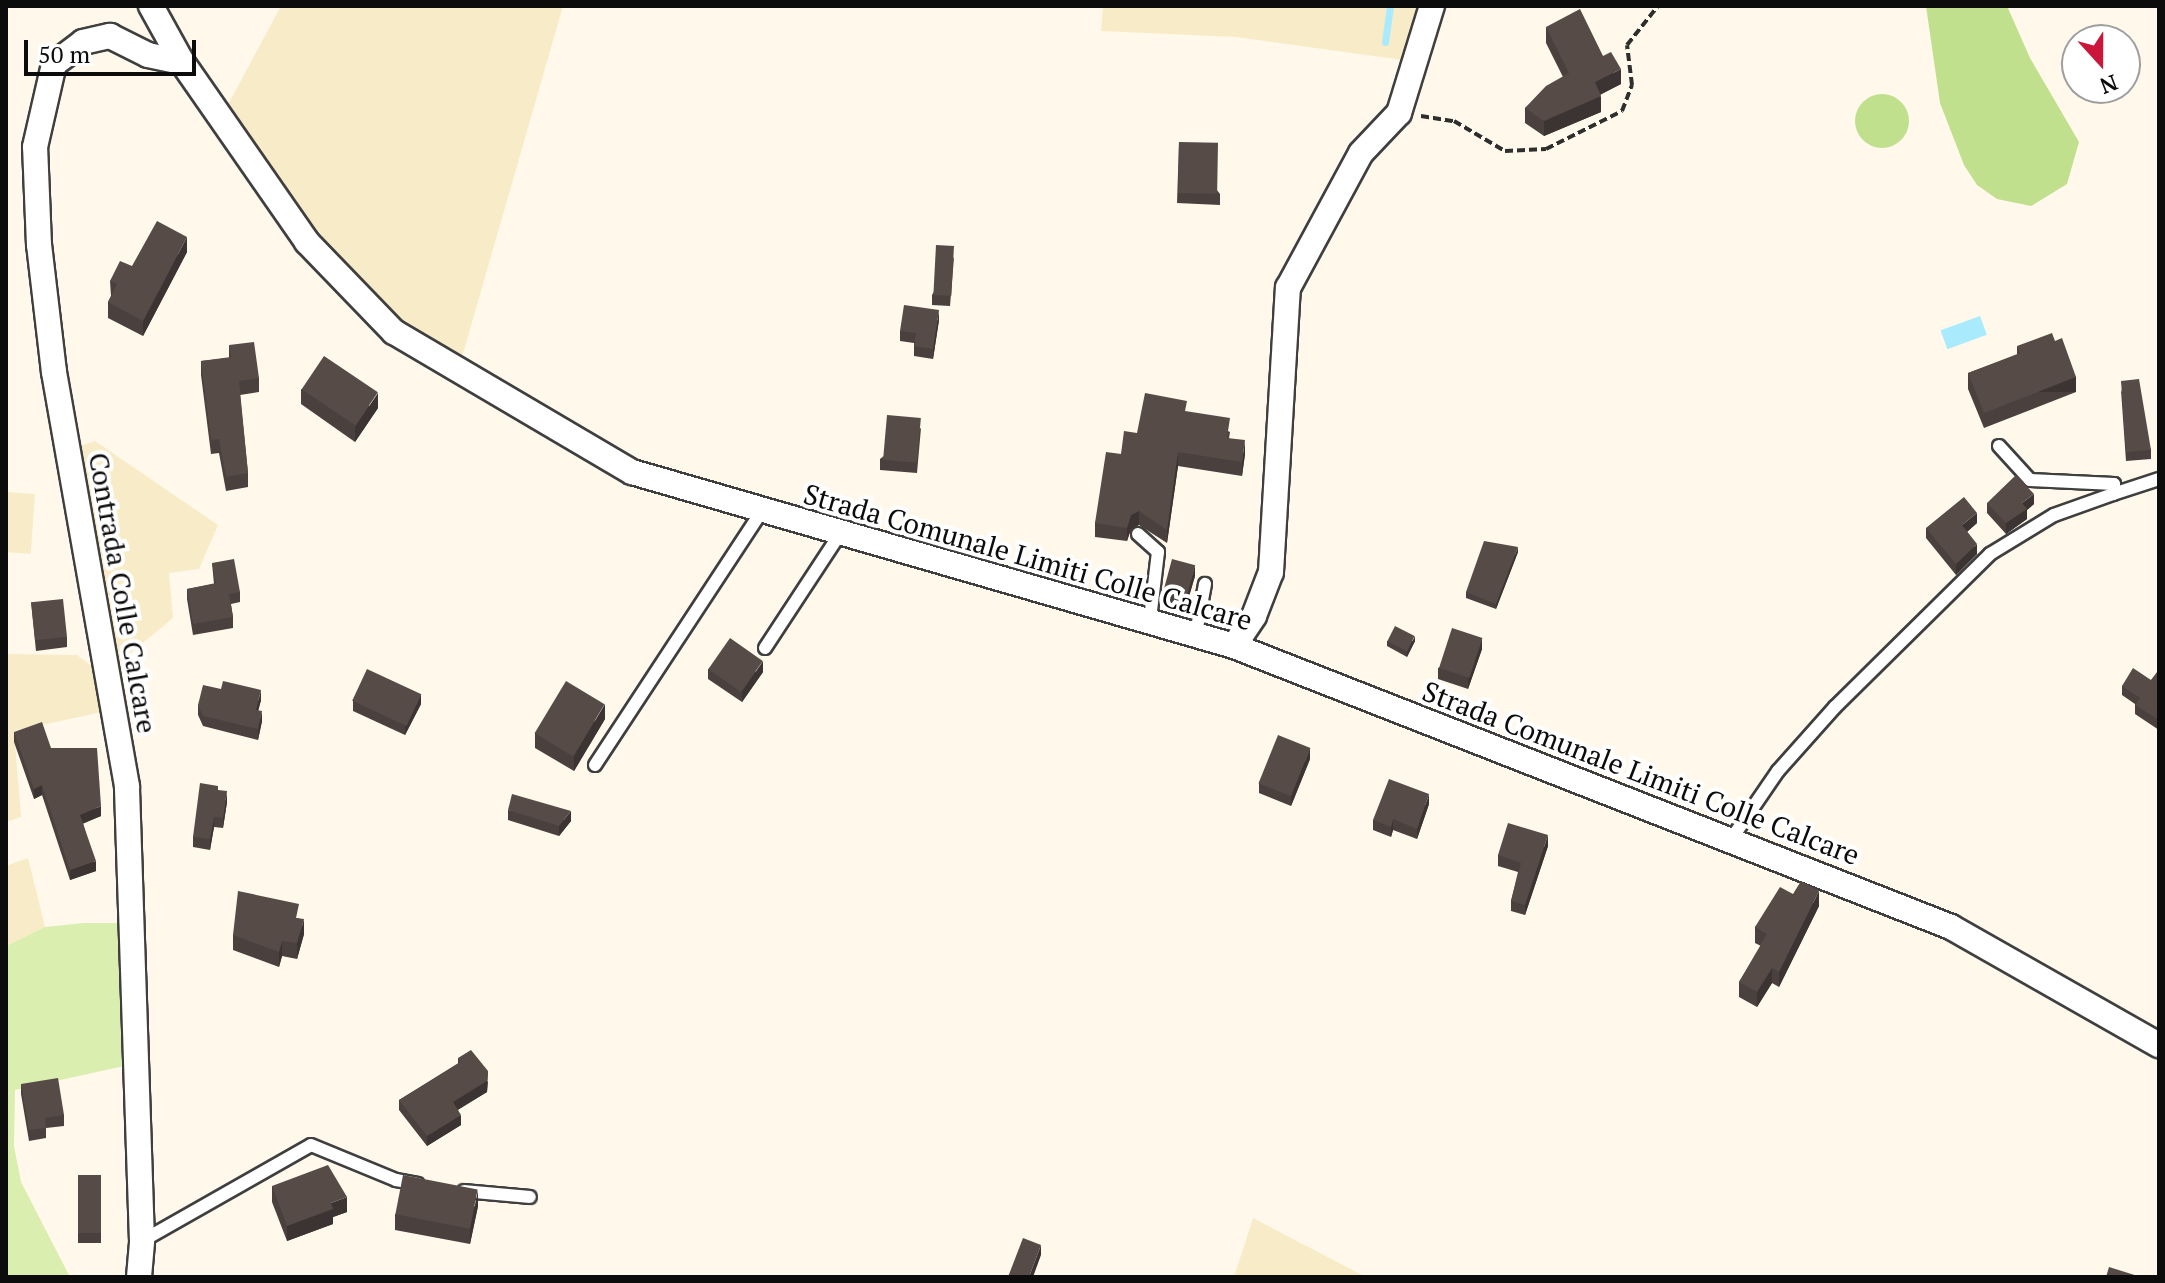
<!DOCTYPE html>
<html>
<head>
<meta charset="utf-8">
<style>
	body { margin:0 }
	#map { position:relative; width:2165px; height:1283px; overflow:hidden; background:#fff8eb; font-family:"PT Serif",serif }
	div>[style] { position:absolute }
	.farmland>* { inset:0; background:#f8ecc8; transform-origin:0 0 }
	.green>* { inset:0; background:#daeeb0 }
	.forest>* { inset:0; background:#c0e08e }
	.round { border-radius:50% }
	.water>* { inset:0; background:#a9ebfd; transform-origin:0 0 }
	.stream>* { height:7px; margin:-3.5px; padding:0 3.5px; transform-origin:3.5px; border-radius:3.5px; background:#a9ebfd }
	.path>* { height:4px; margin-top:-2px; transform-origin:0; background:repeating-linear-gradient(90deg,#2e2e2e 0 8px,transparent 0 12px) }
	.roads { filter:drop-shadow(2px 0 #3f3f3f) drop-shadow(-2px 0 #3f3f3f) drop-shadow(0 2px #3f3f3f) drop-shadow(0 -2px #3f3f3f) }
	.lane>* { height:12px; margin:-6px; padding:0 6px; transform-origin:6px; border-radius:6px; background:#fff }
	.street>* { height:24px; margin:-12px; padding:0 12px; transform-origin:12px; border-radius:12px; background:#fff }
	.wall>* { inset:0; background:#4a403d; transform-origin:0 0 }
	.shaded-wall>* { inset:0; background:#3c3432; transform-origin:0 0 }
	.building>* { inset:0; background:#564b47; transform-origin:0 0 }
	span { translate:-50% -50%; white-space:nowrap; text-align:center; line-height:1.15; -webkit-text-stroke:8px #fff; paint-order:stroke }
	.street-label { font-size:28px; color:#0c0c0c }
	.frame { position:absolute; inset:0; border:8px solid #0c0c0c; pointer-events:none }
	.north { position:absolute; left:2061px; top:24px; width:80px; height:80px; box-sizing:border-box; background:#fff; border:2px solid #9e9e9e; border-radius:50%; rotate:159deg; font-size:22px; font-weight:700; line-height:32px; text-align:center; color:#0c0c0c }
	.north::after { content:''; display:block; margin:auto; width:28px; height:36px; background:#cb153b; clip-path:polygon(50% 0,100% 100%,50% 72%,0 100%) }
	.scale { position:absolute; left:24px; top:40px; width:172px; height:36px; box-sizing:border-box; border:4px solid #0c0c0c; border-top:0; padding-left:10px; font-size:24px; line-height:28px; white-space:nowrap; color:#0c0c0c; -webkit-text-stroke:6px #fff; paint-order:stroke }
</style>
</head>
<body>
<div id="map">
	<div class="farmland">
		<div style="clip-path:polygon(281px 6px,563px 6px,460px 364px,379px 304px,334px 258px,225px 110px)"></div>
		<div style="clip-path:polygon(1103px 6px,1423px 6px,1403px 60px,1236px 37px,1101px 31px)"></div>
		<div style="clip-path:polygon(95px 441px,218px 525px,199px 569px,169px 573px,173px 618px,116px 665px,75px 448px)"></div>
		<div style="left:6px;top:492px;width:29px;height:60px;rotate:4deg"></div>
		<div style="clip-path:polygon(6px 654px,77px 655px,97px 670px,102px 712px,14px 731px,21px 817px,6px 822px)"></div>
		<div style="clip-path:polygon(28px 858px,45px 927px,6px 946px,6px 866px)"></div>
		<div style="clip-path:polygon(1253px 1218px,1366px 1277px,1234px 1277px)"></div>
	</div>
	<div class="green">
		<div style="clip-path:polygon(84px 923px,123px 923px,133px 1064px,15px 1090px,14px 1146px,21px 1182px,70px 1277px,6px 1277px,6px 946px,45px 927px)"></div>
	</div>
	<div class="forest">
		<div style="clip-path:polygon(1926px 6px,2007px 6px,2030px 58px,2079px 142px,2067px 184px,2031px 206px,1997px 199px,1977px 185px,1964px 165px,1940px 103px)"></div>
		<div class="round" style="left:1855px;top:94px;width:54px;height:54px"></div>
	</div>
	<div class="water">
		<div style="left:1980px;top:316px;width:20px;height:42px;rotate:70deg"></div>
	</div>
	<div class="stream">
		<div style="left:1385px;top:42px;width:36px;rotate:-82deg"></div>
	</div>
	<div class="path">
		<div style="left:1421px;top:116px;width:33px;rotate:9deg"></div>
		<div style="left:1454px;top:121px;width:59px;rotate:30.5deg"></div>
		<div style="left:1505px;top:151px;width:41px;rotate:-2.8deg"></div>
		<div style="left:1546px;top:149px;width:85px;rotate:-26.6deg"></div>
		<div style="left:1622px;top:111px;width:28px;rotate:-69deg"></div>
		<div style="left:1632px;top:85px;width:40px;rotate:-97.1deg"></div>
		<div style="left:1627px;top:45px;width:50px;rotate:-51.5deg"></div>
	</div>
	<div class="roads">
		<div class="lane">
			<div style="left:2113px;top:494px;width:48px;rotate:-18.1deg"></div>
			<div style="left:1138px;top:534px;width:27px;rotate:42deg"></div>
			<div style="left:1158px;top:552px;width:67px;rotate:96.8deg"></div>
			<div style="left:1196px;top:633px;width:50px;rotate:-79.6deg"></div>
			<div style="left:765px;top:648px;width:136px;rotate:-56.7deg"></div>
			<div style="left:595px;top:765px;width:304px;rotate:-56.7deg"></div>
			<div style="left:1730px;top:841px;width:85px;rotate:-55.6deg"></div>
			<div style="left:1778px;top:771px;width:86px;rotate:-48.3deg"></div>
			<div style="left:1835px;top:707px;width:218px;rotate:-44.6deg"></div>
			<div style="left:1990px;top:554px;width:75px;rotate:-31.4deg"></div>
			<div style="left:2054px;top:515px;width:63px;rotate:-19.6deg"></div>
			<div style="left:2113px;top:494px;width:10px;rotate:-84deg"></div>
			<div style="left:2114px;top:484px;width:84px;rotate:-177.3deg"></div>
			<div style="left:2030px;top:480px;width:46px;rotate:-132.4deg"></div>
			<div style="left:464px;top:1191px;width:66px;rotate:5.2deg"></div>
			<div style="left:142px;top:1241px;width:194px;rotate:-29.6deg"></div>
			<div style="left:311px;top:1145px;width:92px;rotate:22.4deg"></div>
			<div style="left:396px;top:1180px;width:22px;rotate:10deg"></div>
		</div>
		<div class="street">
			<div style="left:151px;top:6px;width:64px;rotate:61deg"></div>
			<div style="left:182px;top:62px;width:219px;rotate:55.2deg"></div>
			<div style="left:307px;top:242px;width:125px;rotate:46deg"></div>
			<div style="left:394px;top:332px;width:276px;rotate:30.5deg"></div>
			<div style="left:632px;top:472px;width:627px;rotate:16.12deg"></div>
			<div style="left:1234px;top:646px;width:770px;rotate:21.4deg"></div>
			<div style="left:1951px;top:927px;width:239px;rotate:29.6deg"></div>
			<div style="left:1234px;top:646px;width:36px;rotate:-56deg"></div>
			<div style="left:1254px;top:616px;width:47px;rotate:-68.9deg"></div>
			<div style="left:1271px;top:572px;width:285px;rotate:-86.6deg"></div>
			<div style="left:1288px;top:288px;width:153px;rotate:-61.6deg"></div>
			<div style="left:1361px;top:153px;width:55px;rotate:-46.5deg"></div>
			<div style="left:1399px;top:113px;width:112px;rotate:-72.9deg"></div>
			<div style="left:139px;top:1277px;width:36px;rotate:-85deg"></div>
			<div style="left:142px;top:1241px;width:455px;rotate:-91.9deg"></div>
			<div style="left:127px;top:786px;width:420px;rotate:-100deg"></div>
			<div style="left:54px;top:372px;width:128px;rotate:-96.7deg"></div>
			<div style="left:39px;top:245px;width:98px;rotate:-92.3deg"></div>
			<div style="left:35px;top:147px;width:85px;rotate:-77.1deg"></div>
			<div style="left:54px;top:64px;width:36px;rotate:-37deg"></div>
			<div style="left:83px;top:42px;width:28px;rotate:-13deg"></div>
			<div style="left:110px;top:36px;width:42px;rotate:26.6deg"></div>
			<div style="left:148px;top:55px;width:35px;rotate:12deg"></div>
		</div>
	</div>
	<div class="wall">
		<div style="clip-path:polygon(1546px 27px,1603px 56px,1621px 84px,1600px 95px,1601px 112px,1544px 136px,1525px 123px,1525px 108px,1563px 77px,1546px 43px)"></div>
		<div style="clip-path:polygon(1179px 142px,1220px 194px,1220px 205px,1177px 203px)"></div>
		<div style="clip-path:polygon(187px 252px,143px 336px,108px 318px,108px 302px,111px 296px,110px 281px,132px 266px)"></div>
		<div style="clip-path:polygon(954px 257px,950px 306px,932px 305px,932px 295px)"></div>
		<div style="clip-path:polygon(939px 320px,933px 359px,914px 356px,914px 343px,900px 341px,900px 331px)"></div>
		<div style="clip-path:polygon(229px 345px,259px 378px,259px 392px,240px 395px,248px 473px,248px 487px,226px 491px,219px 453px,211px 454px,201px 375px,201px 361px,229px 358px)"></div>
		<div style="clip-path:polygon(2017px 346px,2076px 392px,1984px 428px,1968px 389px,1968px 373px,2017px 355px)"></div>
		<div style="clip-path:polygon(301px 389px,378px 408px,355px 442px,301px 404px)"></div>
		<div style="clip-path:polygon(2121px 390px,2151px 450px,2151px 459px,2126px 461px)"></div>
		<div style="clip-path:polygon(1187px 412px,1230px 432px,1229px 438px,1245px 454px,1242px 476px,1178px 466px,1167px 543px,1139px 525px,1131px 529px,1127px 541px,1095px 537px,1095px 523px,1121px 454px,1137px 433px)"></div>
		<div style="clip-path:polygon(921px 428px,917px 473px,880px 470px,880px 459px)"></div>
		<div style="clip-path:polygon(1987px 503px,2034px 504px,2027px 510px,2027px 519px,2006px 534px,1987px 513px)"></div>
		<div style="clip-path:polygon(1977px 523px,1967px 532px,1977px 554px,1956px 575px,1926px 538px,1926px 528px)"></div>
		<div style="clip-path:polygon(1518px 552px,1496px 609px,1466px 598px,1466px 592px)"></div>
		<div style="clip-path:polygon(212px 563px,240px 592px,240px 602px,231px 604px,233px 617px,233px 628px,193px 635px,187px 599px,187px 589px,214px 584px)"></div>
		<div style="clip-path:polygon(1195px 576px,1185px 610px,1162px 604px,1162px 593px)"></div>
		<div style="clip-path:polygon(31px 602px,67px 637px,67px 647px,36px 651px)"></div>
		<div style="clip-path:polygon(1387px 641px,1415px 641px,1407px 657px,1387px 646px)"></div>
		<div style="clip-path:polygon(1482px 649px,1468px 689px,1438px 679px,1438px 668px)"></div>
		<div style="clip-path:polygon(708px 669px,763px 672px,742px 702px,708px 679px)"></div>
		<div style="clip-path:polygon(2159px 673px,2159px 730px,2135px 714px,2135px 704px,2122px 695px,2122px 686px,2151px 680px)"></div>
		<div style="clip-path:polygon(261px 700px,258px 710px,262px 721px,258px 740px,203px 726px,198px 715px,198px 705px)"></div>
		<div style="clip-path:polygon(353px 701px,421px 704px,405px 735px,353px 711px)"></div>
		<div style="clip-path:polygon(605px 719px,574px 771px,535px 748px,535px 733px)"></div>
		<div style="clip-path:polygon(14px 732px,51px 748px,101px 816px,83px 823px,96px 871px,70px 880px,42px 795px,34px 799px,14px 742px)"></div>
		<div style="clip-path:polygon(1310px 759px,1291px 806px,1259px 793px,1259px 783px)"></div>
		<div style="clip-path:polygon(218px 790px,227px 802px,223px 828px,214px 827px,210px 850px,193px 847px,193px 837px)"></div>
		<div style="clip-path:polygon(1429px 804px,1417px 839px,1393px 830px,1391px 837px,1373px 830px,1373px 820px)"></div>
		<div style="clip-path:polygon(508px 810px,571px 821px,559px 836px,508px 820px)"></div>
		<div style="clip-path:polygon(1548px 846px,1525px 915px,1511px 911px,1511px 901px,1518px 872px,1498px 866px,1498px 855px)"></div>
		<div style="clip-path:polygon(1793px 894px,1819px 906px,1779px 987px,1772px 983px,1757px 1007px,1739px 997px,1739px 982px,1761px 946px,1755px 943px,1755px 927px)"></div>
		<div style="clip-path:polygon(299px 918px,304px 934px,297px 959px,282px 956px,279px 967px,233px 950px,233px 935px)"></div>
		<div style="clip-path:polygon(458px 1058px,488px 1082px,487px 1092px,458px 1110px,461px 1125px,427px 1146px,399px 1110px,399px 1100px,458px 1064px)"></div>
		<div style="clip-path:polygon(21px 1084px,64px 1115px,64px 1126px,46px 1128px,46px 1138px,29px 1141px,21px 1094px)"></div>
		<div style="left:78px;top:1175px;width:23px;height:68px"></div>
		<div style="clip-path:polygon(272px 1186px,347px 1212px,333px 1217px,333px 1224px,287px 1241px,272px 1202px)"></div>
		<div style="clip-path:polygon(478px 1206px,470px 1244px,395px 1230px,395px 1214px)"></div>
	</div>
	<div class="shaded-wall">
		<div style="clip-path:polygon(1621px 69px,1621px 84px,1595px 97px,1595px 82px)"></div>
		<div style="clip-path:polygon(1601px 96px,1601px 112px,1544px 136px,1544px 121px)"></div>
		<div style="clip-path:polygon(187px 237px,187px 252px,143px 336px,143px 321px)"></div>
		<div style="clip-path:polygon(939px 310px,939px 320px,933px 359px,933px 349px)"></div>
		<div style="left:2076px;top:377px;width:15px;height:99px;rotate:90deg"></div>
		<div style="clip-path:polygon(378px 393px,378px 408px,355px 442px,355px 427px)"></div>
		<div style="clip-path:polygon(1245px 440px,1245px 454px,1242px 476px,1242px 462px)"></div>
		<div style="clip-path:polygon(1178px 452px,1178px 466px,1167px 543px,1167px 530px)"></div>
		<div style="clip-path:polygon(2034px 494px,2034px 504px,2027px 510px,2027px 519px,2006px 534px,2006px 523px,2022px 503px)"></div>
		<div style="clip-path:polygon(1139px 511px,1139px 525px,1131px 529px,1127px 541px,1127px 528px,1131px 515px)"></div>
		<div style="clip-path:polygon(1977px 513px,1977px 523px,1962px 536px,1962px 525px)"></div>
		<div style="clip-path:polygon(1977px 544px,1977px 554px,1956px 575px,1956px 564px)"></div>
		<div style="clip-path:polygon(1518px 547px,1518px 552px,1496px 609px,1496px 604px)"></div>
		<div style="clip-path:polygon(1195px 565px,1195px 576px,1185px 610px,1185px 600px)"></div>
		<div style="clip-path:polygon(1415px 636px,1415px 641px,1407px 657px,1407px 652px)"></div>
		<div style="clip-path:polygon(1482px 638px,1482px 649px,1468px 689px,1468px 679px)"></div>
		<div style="clip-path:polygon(763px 661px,763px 672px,742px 702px,742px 692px)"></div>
		<div style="clip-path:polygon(261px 690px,261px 700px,256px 720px,256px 710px)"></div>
		<div style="clip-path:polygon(421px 694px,421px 704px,405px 735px,405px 725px)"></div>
		<div style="clip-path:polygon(605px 704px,605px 719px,574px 771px,574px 756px)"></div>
		<div style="clip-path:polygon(262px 711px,262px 721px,258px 740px,258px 729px)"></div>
		<div style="clip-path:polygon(1310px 748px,1310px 759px,1291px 806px,1291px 796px)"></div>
		<div style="clip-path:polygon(42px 785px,42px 795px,34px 799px,34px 789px)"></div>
		<div style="clip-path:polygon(227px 791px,227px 802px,223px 828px,223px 818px)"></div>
		<div style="clip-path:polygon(1429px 794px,1429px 804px,1417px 839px,1417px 829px)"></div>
		<div style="clip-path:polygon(101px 806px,101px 816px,80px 825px,80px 815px)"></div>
		<div style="clip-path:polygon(571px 811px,571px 821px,559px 836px,559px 826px)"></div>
		<div style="clip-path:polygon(214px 817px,214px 827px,210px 850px,210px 839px)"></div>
		<div style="clip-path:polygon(1393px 819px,1393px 830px,1391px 837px,1391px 827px)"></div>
		<div style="clip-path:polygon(1548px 835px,1548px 846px,1525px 915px,1525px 905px)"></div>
		<div style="clip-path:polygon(96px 861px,96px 871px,70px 880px,70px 870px)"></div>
		<div style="clip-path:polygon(1819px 891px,1819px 906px,1779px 987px,1779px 972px)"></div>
		<div style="clip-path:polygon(304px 919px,304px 934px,297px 959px,297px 943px)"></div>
		<div style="clip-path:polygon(282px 941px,282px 956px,279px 967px,279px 952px)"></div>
		<div style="clip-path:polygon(1772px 968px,1772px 983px,1757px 1007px,1757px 992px)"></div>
		<div style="clip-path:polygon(488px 1071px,487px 1092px,453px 1112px,453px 1102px)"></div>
		<div style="clip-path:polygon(461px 1115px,461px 1125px,427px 1146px,427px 1136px)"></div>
		<div style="clip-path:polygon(478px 1190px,478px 1206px,470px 1244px,470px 1229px)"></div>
		<div style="clip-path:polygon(347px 1197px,347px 1212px,333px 1217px,333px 1224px,287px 1241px,287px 1226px,331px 1203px)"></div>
		<div style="clip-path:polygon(1041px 1245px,1041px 1255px,1033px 1277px,1029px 1277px)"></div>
	</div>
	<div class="building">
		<div style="clip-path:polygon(1580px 9px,1603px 56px,1611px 52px,1621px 69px,1595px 82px,1601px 96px,1544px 121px,1525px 108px,1546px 86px,1569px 73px,1546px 27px)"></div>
		<div style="left:1179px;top:142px;width:39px;height:51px;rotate:1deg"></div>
		<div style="clip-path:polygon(157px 221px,187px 237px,143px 321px,108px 302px,117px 284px,110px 281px,120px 261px,132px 266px)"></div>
		<div style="left:936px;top:245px;width:18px;height:50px;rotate:3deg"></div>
		<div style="clip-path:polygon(904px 305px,939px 310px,933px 349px,914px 346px,916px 333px,900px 331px)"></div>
		<div style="clip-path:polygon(2052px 333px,2055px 341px,2062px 338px,2076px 377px,1984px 413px,1968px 373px,2020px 353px,2017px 346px)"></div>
		<div style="clip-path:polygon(254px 342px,259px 378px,239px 381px,248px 473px,226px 477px,219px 439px,211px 440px,201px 361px,231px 357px,229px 345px)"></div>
		<div style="left:324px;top:356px;width:65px;height:40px;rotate:34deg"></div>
		<div style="clip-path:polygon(2139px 379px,2151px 450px,2126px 452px,2121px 381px)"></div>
		<div style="clip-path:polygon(1145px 393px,1187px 401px,1185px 411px,1230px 418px,1227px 438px,1245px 440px,1242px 462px,1178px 452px,1167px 530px,1139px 511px,1131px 515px,1127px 528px,1095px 523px,1106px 452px,1121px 454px,1124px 431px,1137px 433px)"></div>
		<div style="left:887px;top:415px;width:34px;height:45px;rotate:5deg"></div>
		<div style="clip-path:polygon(2016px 475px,2034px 494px,2022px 503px,2027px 509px,2006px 523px,1987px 503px)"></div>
		<div style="clip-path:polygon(1964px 497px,1977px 513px,1962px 525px,1977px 544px,1956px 564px,1926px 528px)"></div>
		<div style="clip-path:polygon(1484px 541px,1518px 547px,1496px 604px,1466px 592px)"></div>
		<div style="clip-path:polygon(234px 559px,240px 592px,229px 594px,233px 617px,193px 624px,187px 589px,216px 583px,212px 563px)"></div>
		<div style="left:1172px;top:559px;width:24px;height:35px;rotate:15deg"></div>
		<div style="left:63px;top:599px;width:38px;height:32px;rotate:84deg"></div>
		<div style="left:1395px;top:626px;width:22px;height:17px;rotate:27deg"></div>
		<div style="left:1452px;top:628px;width:32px;height:42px;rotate:18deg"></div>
		<div style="left:730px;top:638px;width:40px;height:38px;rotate:35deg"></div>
		<div style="clip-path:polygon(2133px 668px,2151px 680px,2157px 672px,2159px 673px,2159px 720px,2135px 705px,2140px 698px,2122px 686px)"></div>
		<div style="left:367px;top:669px;width:60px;height:35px;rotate:25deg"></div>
		<div style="clip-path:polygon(223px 681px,261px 690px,256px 710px,262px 711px,258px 729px,203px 716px,198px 705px,203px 685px,221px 689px)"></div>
		<div style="left:566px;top:681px;width:45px;height:61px;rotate:31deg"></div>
		<div style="clip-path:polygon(42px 722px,51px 748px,97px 748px,101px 806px,80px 815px,96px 861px,70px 870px,42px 785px,34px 789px,14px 732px)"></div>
		<div style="left:1278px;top:735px;width:35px;height:52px;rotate:22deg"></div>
		<div style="clip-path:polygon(1389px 779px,1429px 794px,1417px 829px,1393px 819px,1391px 827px,1373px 820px)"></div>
		<div style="clip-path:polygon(200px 783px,218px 786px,218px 790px,227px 791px,223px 818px,214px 817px,210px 839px,193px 837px)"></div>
		<div style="clip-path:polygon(512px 794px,571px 811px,559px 826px,508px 810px)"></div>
		<div style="clip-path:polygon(1508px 823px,1548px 835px,1525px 905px,1511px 901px,1521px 863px,1498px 855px)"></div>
		<div style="clip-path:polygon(1801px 881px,1819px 891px,1779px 972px,1772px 968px,1757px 992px,1739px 982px,1767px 934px,1755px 927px,1780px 887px,1793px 894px)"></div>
		<div style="clip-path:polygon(238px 891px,299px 904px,296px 918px,304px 919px,297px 943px,282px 941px,279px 952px,233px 935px)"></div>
		<div style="clip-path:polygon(471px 1050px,488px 1071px,487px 1081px,453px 1102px,461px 1115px,427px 1136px,399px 1100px,460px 1062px,458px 1058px)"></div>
		<div style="clip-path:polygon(58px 1078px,64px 1115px,45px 1118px,46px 1128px,29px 1130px,21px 1084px)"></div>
		<div style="clip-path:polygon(328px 1165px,347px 1197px,331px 1203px,333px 1209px,287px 1226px,272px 1186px)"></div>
		<div style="left:78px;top:1175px;width:23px;height:58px"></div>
		<div style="left:403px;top:1175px;width:76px;height:40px;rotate:11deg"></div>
		<div style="clip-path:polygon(1023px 1238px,1041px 1245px,1029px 1277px,1008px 1277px)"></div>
		<div style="clip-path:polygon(2109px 1267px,2141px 1277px,2106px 1277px)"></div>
	</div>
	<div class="street-label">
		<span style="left:1028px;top:557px;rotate:16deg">Strada Comunale Limiti Colle Calcare</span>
		<span style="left:123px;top:593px;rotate:80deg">Contrada Colle Calcare</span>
		<span style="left:1641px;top:773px;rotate:21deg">Strada Comunale Limiti Colle Calcare</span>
	</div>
	<div class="frame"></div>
	<div class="north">N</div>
	<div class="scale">50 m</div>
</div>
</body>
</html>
